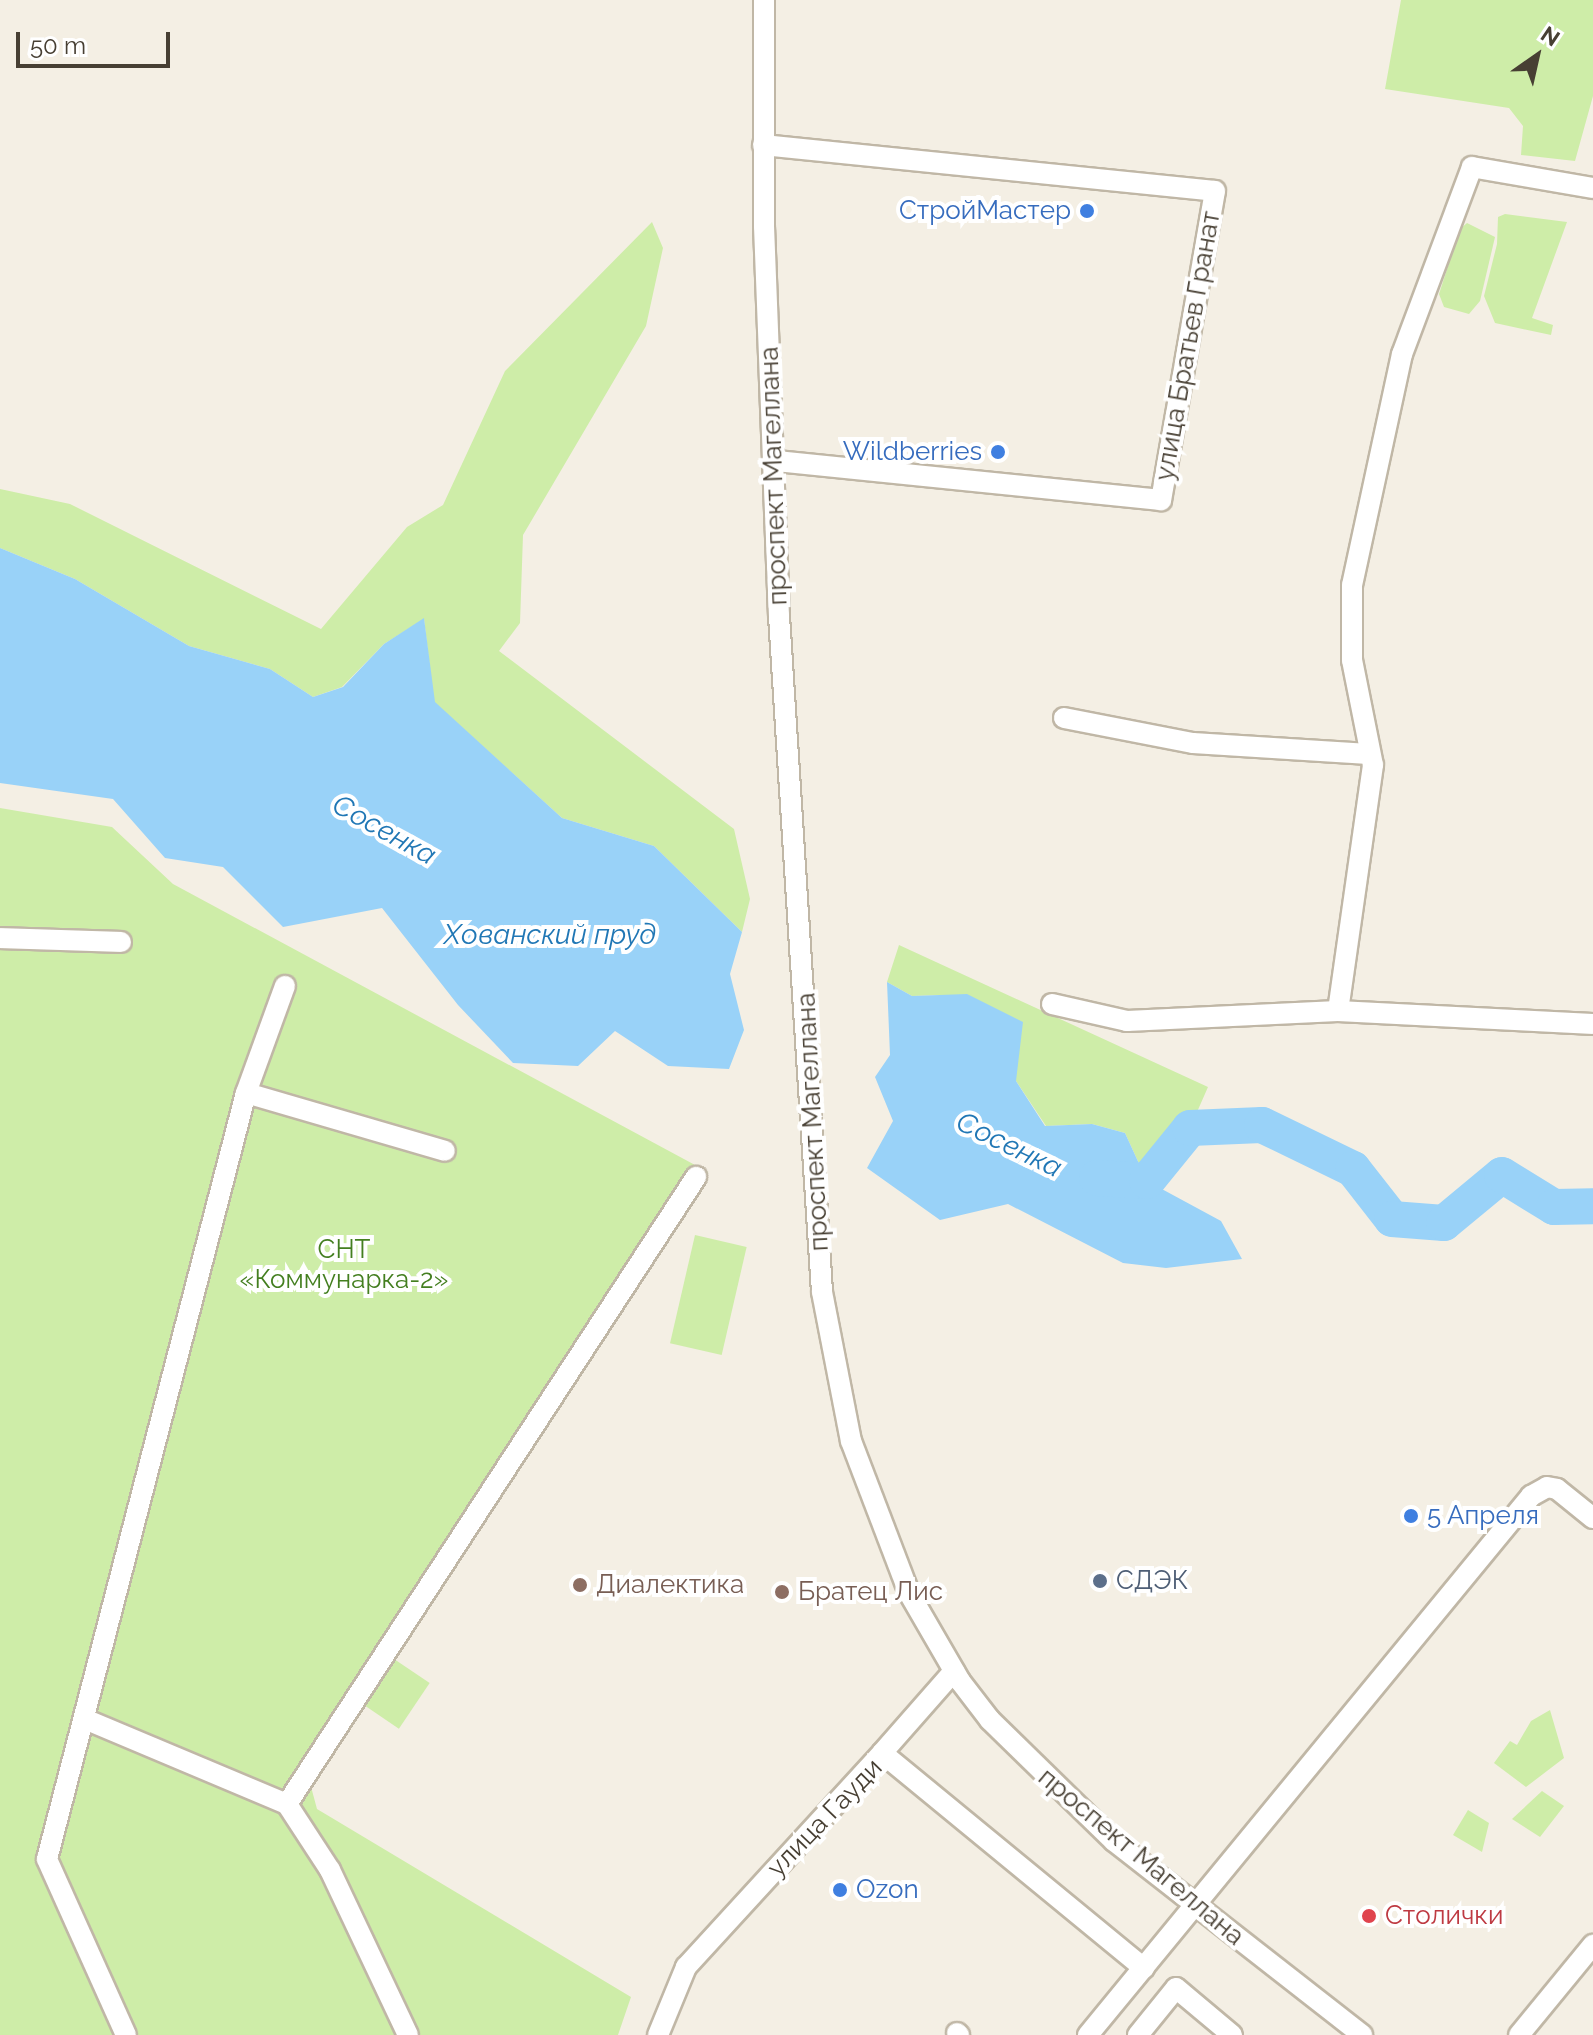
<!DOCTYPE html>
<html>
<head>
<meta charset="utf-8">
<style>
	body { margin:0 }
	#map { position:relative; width:1593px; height:2035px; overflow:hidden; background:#f4efe4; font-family:Raleway,sans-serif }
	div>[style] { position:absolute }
	.green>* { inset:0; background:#ceeda8; transform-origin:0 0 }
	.water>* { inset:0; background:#99d2f8 }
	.river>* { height:36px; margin:-18px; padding:0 18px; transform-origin:18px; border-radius:18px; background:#99d2f8 }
	.roads { filter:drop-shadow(2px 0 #c0b7a6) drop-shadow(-2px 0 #c0b7a6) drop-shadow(0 2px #c0b7a6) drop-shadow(0 -2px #c0b7a6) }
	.minor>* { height:20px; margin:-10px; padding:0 10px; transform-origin:10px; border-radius:10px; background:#fff }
	.dots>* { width:22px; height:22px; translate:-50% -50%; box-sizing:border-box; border:4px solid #fff; border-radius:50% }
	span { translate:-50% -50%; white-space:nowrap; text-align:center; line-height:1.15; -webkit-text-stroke:8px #fff; paint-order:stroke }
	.shop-label { font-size:26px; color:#366cbe }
	.right { translate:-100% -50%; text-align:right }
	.left { translate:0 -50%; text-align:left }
	.street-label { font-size:26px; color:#473f33 }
	.park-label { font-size:26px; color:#447f20 }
	.service-label { font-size:26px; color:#4e5e75 }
	.education-label { font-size:26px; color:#785e54 }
	.health-label { font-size:26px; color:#be3a42 }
	.water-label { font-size:28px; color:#2077b5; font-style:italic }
	.north { position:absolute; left:1497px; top:16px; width:80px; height:80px; -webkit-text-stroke:6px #fff; paint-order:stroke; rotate:34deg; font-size:22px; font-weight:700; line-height:32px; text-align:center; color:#473f33 }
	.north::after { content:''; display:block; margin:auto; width:28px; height:36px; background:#473f33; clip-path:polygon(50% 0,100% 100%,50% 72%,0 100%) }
	.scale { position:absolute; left:16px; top:32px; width:154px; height:36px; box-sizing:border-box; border:4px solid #473f33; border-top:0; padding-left:10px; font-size:24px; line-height:28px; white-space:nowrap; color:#473f33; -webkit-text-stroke:6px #fff; paint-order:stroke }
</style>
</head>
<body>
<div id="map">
	<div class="green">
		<div style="clip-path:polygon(1401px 0,1593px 0,1593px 96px,1575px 161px,1521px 155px,1523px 126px,1509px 108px,1385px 89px)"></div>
		<div style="clip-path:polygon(1505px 214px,1567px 222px,1532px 318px,1553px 325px,1551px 335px,1495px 323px,1484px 296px,1497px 244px,1498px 217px)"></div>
		<div style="clip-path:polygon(652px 222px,663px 248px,646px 326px,523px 535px,520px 623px,499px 651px,734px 829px,750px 899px,742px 932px,654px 846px,562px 818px,434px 702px,424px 619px,384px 644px,342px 687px,313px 697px,270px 669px,189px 646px,75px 579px,0 548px,0 489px,70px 504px,321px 629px,407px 527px,443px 505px,505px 371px)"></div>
		<div style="clip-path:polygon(1467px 223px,1495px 237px,1480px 301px,1469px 314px,1444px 307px,1439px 294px,1460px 229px)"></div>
		<div style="clip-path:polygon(0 808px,112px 827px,173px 884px,708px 1172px,310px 1783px,317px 1809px,631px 1997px,618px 2035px,0 2035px)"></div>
		<div style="clip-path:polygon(899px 945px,1208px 1087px,1190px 1128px,1147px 1181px,1125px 1133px,1092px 1124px,1046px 1126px,1016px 1081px,943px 995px,912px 996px,887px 982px)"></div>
		<div style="left:695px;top:1235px;width:53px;height:111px;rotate:13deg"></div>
		<div style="left:394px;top:1659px;width:43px;height:55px;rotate:34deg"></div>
		<div style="clip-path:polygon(1550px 1710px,1564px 1758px,1526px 1787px,1494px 1763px,1510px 1741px,1517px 1745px,1531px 1721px)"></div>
		<div style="clip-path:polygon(1542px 1791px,1564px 1806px,1540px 1837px,1512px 1819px)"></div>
		<div style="clip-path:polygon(1468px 1810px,1489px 1823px,1482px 1852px,1453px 1835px)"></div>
	</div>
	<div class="water">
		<div style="clip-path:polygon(0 548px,75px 579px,189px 646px,270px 669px,313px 697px,343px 687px,384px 644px,424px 618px,435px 702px,562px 818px,654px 846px,742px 932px,730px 974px,744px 1030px,729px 1069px,668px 1066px,615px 1031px,578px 1066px,513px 1063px,458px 1005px,382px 908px,283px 927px,223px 867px,165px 858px,113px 799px,0 783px)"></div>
		<div style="clip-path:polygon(887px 982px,912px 996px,967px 994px,1023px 1022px,1016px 1081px,1045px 1126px,1092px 1124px,1125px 1133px,1147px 1181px,1221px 1221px,1242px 1259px,1166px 1268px,1123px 1263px,1008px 1204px,940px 1220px,867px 1168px,893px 1121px,875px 1077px,890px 1055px)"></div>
	</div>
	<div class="river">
		<div style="left:1097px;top:1178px;width:50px;rotate:3.4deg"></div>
		<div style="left:1147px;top:1181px;width:68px;rotate:-50.9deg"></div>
		<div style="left:1190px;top:1128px;width:72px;rotate:-2.4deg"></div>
		<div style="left:1262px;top:1125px;width:101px;rotate:25.8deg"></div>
		<div style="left:1353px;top:1169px;width:63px;rotate:52deg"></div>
		<div style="left:1392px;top:1219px;width:52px;rotate:4.4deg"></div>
		<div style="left:1444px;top:1223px;width:75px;rotate:-39.6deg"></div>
		<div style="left:1502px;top:1175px;width:61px;rotate:31.6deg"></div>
		<div style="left:1554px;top:1207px;width:39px;rotate:-1deg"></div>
	</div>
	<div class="roads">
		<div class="minor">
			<div style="left:764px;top:0;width:226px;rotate:90deg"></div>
			<div style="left:764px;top:226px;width:390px;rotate:87.8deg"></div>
			<div style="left:779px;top:616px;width:677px;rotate:86.36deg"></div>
			<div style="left:822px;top:1292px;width:152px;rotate:79deg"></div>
			<div style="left:851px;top:1441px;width:163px;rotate:69.1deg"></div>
			<div style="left:909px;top:1593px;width:102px;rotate:59.9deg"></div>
			<div style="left:960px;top:1681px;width:49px;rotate:52.4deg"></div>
			<div style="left:990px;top:1720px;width:173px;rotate:44.3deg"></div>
			<div style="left:1114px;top:1841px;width:315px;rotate:38deg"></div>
			<div style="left:763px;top:145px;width:454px;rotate:5.8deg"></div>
			<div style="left:1215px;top:191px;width:314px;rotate:99.9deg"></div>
			<div style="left:1161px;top:500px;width:389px;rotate:-174.2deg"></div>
			<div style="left:1593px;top:188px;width:123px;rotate:-170.2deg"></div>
			<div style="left:1472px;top:167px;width:200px;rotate:110.5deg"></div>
			<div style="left:1402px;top:354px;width:236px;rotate:102.2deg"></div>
			<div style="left:1352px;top:585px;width:75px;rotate:90deg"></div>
			<div style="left:1352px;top:660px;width:107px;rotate:78.7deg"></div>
			<div style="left:1373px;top:765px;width:248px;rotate:98.1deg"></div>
			<div style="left:1338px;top:1011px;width:255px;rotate:2.9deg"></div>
			<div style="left:1064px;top:718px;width:131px;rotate:11deg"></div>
			<div style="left:1193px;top:743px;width:176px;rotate:3.6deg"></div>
			<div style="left:0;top:938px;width:121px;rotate:1.9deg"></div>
			<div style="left:1052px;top:1004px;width:77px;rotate:12.8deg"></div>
			<div style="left:1127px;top:1021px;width:211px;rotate:-2.7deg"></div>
			<div style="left:246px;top:1093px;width:207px;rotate:16.2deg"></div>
			<div style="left:87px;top:1720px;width:217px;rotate:22.8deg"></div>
			<div style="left:882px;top:1753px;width:109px;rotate:-48.7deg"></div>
			<div style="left:957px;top:2033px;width:3px;rotate:45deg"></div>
			<div style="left:126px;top:2035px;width:193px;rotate:-114.2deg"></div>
			<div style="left:47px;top:1859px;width:791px;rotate:-75.44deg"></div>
			<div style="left:246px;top:1093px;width:114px;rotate:-70deg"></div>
			<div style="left:408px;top:2035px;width:183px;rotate:-115.3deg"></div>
			<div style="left:330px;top:1870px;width:79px;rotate:-123.1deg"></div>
			<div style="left:287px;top:1804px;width:749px;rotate:-56.88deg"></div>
			<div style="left:658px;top:2035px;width:74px;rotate:-67.6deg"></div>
			<div style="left:686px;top:1967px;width:290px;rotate:-47.5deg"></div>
			<div style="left:882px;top:1753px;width:339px;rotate:39.4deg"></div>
			<div style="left:1088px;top:2035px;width:698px;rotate:-50.58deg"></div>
			<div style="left:1531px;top:1496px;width:18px;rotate:-29deg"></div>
			<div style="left:1547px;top:1487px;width:10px;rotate:11deg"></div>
			<div style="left:1557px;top:1489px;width:46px;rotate:38.9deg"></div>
			<div style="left:1138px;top:2035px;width:60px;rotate:-51deg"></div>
			<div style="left:1176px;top:1988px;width:73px;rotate:40deg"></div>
			<div style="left:1519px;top:2035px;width:117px;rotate:-50.6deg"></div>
		</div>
	</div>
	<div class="dots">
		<div style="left:1087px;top:211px;background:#3f7fe0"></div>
		<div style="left:998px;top:452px;background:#3f7fe0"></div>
		<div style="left:1411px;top:1516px;background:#3f7fe0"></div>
		<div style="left:1100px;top:1581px;background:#5c6f8a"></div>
		<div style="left:580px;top:1585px;background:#8d6e63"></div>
		<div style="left:782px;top:1592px;background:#8d6e63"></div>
		<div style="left:840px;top:1890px;background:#3f7fe0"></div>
		<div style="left:1369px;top:1916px;background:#e0444e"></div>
	</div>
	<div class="shop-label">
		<span class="right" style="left:1071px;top:211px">СтройМастер</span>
		<span class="right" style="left:982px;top:452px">Wildberries</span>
		<span class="left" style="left:1427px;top:1516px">5 Апреля</span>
		<span class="left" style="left:856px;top:1890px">Ozon</span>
	</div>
	<div class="street-label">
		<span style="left:1188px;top:346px;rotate:-80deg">улица Братьев Гранат</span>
		<span style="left:774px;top:476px;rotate:-92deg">проспект Магеллана</span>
		<span style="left:813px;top:1122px;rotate:-93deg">проспект Магеллана</span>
		<span style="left:825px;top:1818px;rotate:-46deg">улица Гауди</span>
		<span style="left:1141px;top:1857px;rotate:40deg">проспект Магеллана</span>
	</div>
	<div class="park-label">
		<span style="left:344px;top:1265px">СНТ<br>«Коммунарка-2»</span>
	</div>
	<div class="service-label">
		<span class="left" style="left:1116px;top:1581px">СДЭК</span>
	</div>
	<div class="education-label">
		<span class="left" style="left:596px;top:1585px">Диалектика</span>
		<span class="left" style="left:798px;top:1592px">Братец Лис</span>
	</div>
	<div class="health-label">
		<span class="left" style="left:1385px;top:1916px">Столички</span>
	</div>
	<div class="water-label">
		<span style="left:384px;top:830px;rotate:29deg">Сосенка</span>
		<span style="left:550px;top:935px">Хованский пруд</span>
		<span style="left:1009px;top:1145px;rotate:26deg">Сосенка</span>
	</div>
	<div class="north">N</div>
	<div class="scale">50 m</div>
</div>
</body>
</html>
